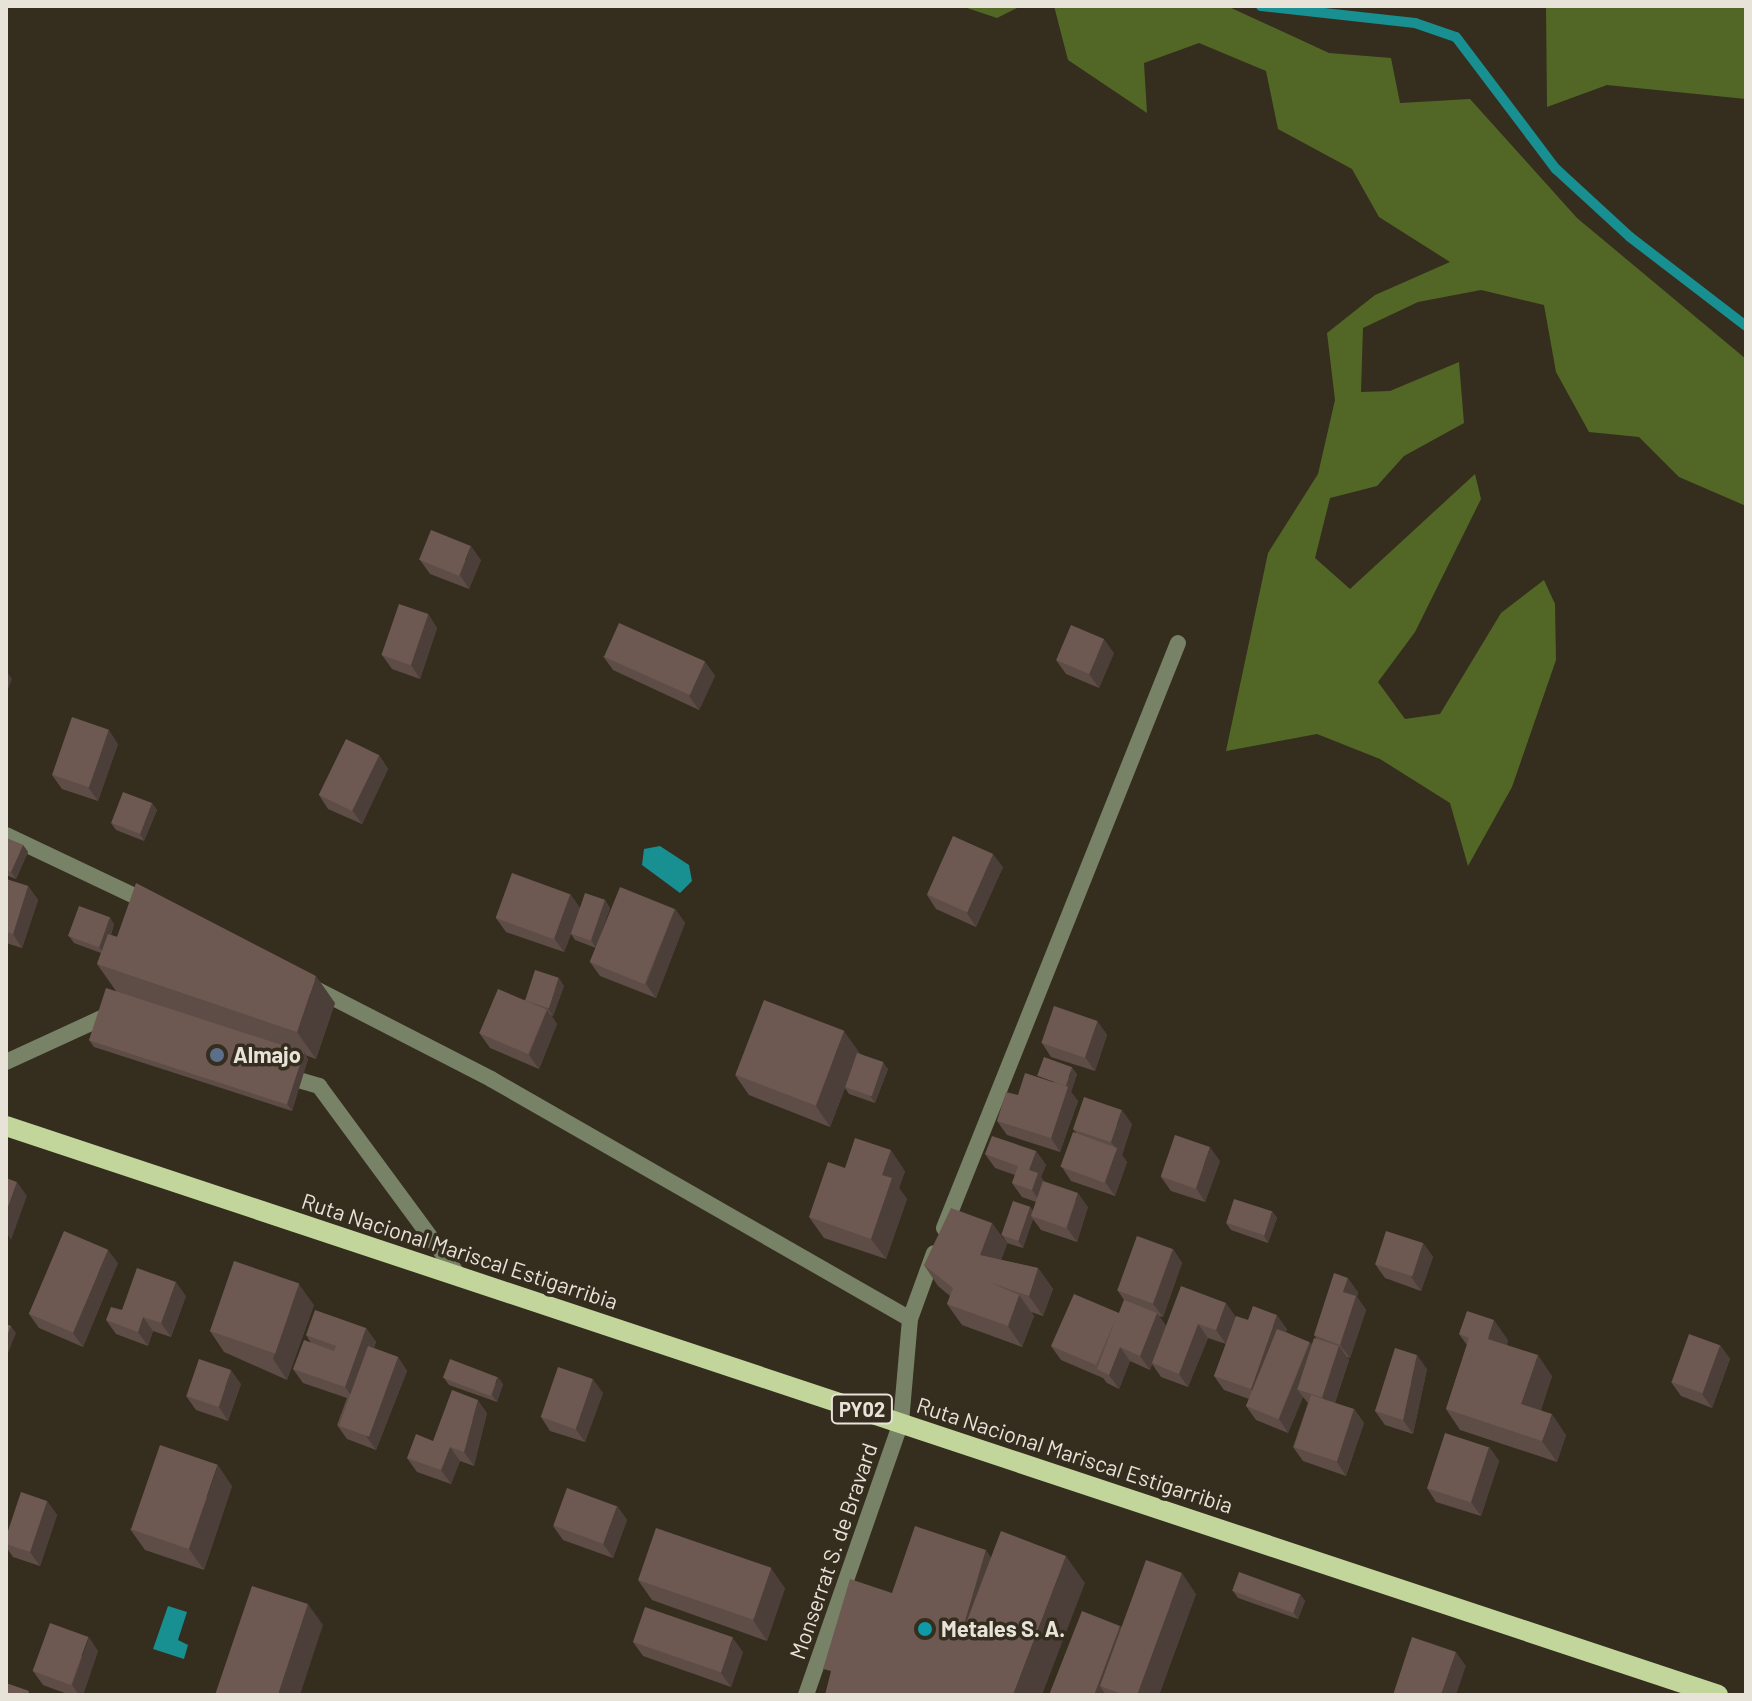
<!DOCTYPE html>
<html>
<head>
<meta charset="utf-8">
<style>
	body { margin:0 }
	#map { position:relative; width:1752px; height:1701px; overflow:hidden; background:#352d1e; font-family:Barlow,sans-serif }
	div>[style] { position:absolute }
	.forest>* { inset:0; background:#526725 }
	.water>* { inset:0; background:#188f90 }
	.stream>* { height:10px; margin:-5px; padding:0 5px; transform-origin:5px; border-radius:5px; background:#188f90 }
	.service>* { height:16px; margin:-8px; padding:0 8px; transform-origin:8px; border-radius:8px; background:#788266 }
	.minor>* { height:16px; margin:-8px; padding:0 8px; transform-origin:8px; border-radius:8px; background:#788266 }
	.primary>* { height:20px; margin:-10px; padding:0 10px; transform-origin:10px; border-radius:10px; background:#c2d69b }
	.wall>* { inset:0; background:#5e4d47 }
	.shaded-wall>* { inset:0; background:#4c3e39 }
	.building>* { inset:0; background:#6d5952; transform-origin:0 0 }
	.dots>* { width:22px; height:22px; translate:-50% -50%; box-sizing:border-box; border:4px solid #352d1e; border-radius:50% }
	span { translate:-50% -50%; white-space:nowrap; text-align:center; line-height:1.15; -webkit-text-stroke:7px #352d1e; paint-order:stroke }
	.shield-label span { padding:2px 6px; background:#352d1e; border:2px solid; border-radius:6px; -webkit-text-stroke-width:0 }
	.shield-label { font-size:20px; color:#e8e3d9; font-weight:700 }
	.poi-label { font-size:22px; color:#e8e3d9; font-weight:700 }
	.left { translate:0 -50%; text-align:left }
	.street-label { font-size:22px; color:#e8e3d9 }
	.frame { position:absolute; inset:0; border:8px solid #e8e3d9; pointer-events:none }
</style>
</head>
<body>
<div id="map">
	<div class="forest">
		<div style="clip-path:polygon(961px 6px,1021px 6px,997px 18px)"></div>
		<div style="clip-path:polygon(1054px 6px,1227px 6px,1329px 53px,1391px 58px,1400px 103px,1470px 99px,1577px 218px,1746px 359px,1746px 506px,1679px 477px,1639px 437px,1589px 432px,1556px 372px,1544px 305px,1481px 290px,1418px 302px,1363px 328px,1361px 392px,1390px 391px,1459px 362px,1464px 423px,1404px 456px,1377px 486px,1330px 498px,1315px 558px,1350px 589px,1475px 474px,1481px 499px,1415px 632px,1378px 682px,1405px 719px,1440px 714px,1501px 613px,1544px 580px,1555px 604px,1556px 660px,1512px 787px,1468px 866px,1450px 803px,1380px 759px,1317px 734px,1226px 751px,1268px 553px,1318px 474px,1335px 400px,1327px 333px,1375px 295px,1450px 262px,1379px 217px,1352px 169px,1278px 129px,1266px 71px,1199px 43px,1144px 63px,1147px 113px,1068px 60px)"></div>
		<div style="clip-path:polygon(1546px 6px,1746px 6px,1746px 99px,1607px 85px,1547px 107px)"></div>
	</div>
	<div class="water">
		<div style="clip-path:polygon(660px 846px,689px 865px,692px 881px,680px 893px,642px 865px,644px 849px)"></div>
		<div style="clip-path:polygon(168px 1606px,187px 1612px,178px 1640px,188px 1645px,184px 1659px,153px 1649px)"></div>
	</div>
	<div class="stream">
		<div style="left:1261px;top:6px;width:155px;rotate:6.3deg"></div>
		<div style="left:1415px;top:23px;width:43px;rotate:18.9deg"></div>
		<div style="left:1456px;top:37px;width:166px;rotate:52.9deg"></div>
		<div style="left:1556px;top:169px;width:100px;rotate:42.6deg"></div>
		<div style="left:1630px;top:237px;width:146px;rotate:37.5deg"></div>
	</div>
	<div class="service">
		<div style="left:6px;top:1062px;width:108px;rotate:-24.7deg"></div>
		<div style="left:302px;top:1081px;width:18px;rotate:16deg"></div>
		<div style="left:319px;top:1086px;width:236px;rotate:53.6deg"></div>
	</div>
	<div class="minor">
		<div style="left:6px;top:835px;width:161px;rotate:25.4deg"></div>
		<div style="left:314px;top:988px;width:199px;rotate:27.2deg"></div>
		<div style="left:491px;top:1079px;width:483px;rotate:29.8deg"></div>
		<div style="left:944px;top:1228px;width:630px;rotate:-68.2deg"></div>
		<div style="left:806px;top:1695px;width:289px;rotate:-70.8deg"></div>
		<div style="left:901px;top:1422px;width:103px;rotate:-85deg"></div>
		<div style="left:910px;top:1319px;width:70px;rotate:-70deg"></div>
	</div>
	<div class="primary">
		<div style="left:6px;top:1126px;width:1804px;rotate:18.38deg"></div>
	</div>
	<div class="wall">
		<div style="clip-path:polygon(420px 560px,481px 560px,469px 589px,430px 574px)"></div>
		<div style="clip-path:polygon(428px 614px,437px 628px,420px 679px,392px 669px,382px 655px)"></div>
		<div style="clip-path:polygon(1114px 653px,1099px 688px,1066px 674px,1056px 660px)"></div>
		<div style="clip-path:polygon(603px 656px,705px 662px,715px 676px,699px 710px,613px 670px)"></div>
		<div style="clip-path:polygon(118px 744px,98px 801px,62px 789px,52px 775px)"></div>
		<div style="clip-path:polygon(379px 755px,388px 769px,362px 824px,328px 809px,319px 795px)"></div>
		<div style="clip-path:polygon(152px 803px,157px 810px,144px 841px,116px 830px,111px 823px)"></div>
		<div style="clip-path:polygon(6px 838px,23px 845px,28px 852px,16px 879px,6px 875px)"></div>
		<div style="clip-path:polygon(1003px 867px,976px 927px,936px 909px,927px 895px)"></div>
		<div style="clip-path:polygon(6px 879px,28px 886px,38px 900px,22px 948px,6px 943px)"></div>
		<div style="clip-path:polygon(570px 894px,580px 908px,605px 900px,610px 908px,596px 948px,575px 940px,571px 934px,564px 952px,506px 932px,496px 918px)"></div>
		<div style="clip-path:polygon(675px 909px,685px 923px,656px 998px,600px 976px,590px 962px)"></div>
		<div style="clip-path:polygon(114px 924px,111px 935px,335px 1003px,316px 1059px,305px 1055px,308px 1059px,292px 1111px,94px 1047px,89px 1040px,116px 991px,97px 964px,101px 953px,74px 943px,69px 936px)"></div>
		<div style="clip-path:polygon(564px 986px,553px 1016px,551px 1015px,557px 1024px,539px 1069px,490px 1048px,480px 1034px,524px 1000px)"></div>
		<div style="clip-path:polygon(1097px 1021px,1107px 1035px,1095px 1071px,1051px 1057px,1042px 1043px)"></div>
		<div style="clip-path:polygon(859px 1052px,859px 1053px,888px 1069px,875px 1103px,849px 1094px,845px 1088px,830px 1127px,749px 1095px,735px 1075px)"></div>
		<div style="clip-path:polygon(1077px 1074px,1071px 1092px,1078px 1101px,1060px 1152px,1007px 1135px,997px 1121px,1018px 1095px)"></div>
		<div style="clip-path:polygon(1132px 1124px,1122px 1155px,1127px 1162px,1115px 1196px,1071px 1181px,1062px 1167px,1076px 1133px,1073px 1129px)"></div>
		<div style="clip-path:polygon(1036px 1151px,1046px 1165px,1041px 1177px,1044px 1182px,1088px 1207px,1077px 1242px,1041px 1230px,1033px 1219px,1023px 1248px,1007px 1243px,1002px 1235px,1030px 1207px,1033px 1211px,1036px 1202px,1022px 1197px,1012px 1183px,1015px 1175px,995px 1168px,985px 1154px)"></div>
		<div style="clip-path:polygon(1220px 1161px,1205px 1202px,1171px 1191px,1161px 1177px)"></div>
		<div style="clip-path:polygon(845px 1168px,905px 1171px,899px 1188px,907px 1199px,886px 1259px,824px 1238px,809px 1217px)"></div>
		<div style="clip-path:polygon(1272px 1211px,1277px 1218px,1268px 1243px,1231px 1230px,1226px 1223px)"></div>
		<div style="clip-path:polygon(992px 1223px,1007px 1244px,1001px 1260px,1038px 1268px,1053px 1289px,1043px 1316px,1031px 1312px,1034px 1316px,1022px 1347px,962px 1325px,947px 1304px,950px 1296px,938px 1286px,924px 1265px)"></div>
		<div style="clip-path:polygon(1423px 1243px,1433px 1257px,1421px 1291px,1385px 1278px,1375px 1264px)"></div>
		<div style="clip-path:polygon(1173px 1249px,1182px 1263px,1163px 1317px,1159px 1316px,1166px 1326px,1235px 1317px,1287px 1329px,1286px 1332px,1312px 1344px,1316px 1338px,1314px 1335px,1358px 1292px,1357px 1297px,1366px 1310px,1350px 1358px,1347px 1357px,1349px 1360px,1335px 1403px,1354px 1409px,1364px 1423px,1346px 1476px,1303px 1461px,1293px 1447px,1308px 1403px,1303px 1397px,1288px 1433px,1256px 1420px,1246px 1406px,1249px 1399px,1224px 1390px,1214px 1376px,1226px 1344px,1208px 1338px,1188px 1387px,1161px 1377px,1152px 1364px,1150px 1370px,1130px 1361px,1119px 1389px,1107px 1383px,1103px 1378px,1061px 1360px,1051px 1346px,1119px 1313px,1124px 1300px,1118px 1291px)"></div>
		<div style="clip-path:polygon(118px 1263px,83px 1347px,39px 1328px,29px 1314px)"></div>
		<div style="clip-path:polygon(186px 1296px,171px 1337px,153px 1331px,148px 1346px,116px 1334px,106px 1320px,122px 1310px)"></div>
		<div style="clip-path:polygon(314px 1305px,287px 1380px,224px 1352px,210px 1331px)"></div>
		<div style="clip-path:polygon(366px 1328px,376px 1342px,374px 1348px,398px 1357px,407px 1371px,376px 1450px,347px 1439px,337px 1425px,347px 1398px,303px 1383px,293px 1369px,311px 1343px,306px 1335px)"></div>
		<div style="clip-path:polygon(1459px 1334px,1508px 1340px,1507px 1345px,1552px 1376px,1541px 1410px,1566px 1435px,1557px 1462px,1460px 1430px,1446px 1409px,1467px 1345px)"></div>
		<div style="clip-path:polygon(1720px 1345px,1730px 1359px,1712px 1408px,1681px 1396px,1671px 1382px)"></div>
		<div style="clip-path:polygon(1427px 1369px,1413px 1434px,1385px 1425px,1375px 1411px)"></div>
		<div style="clip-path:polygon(444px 1378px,503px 1384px,497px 1402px,449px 1385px)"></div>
		<div style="clip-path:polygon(241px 1384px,228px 1421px,196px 1410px,186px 1396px)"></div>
		<div style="clip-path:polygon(603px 1393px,585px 1442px,550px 1431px,541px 1417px)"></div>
		<div style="clip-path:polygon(487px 1413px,474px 1466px,460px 1461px,451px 1484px,417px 1472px,407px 1458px,433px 1441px)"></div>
		<div style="clip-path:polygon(1489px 1447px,1499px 1461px,1481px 1516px,1436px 1502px,1427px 1488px)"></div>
		<div style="clip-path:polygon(232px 1486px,204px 1570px,145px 1550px,130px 1529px)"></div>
		<div style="clip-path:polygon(47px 1501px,57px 1515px,40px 1566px,13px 1557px,6px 1547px,6px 1537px)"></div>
		<div style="clip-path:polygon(617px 1506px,627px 1520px,613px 1558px,563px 1540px,553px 1526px)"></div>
		<div style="clip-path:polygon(638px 1580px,785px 1588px,767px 1641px,652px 1600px)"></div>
		<div style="clip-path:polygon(1233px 1591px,1300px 1594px,1305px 1601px,1298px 1619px,1238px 1598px)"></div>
		<div style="clip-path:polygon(1196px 1594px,1159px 1695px,1049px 1695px,1121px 1627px)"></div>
		<div style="clip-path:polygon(633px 1642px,743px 1652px,731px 1687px,643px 1656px)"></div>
		<div style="clip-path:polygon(98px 1651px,83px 1695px,70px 1695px,43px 1685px,33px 1671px)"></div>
	</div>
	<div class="shaded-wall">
		<div style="clip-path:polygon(471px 546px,481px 560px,469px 589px,460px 575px)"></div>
		<div style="clip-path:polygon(428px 614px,437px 628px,420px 679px,411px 665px)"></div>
		<div style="clip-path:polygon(1104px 639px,1114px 653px,1099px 688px,1089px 674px)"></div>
		<div style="clip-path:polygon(705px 662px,715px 676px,699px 710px,689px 696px)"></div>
		<div style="clip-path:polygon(6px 670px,12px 679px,6px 694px)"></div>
		<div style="clip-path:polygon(109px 730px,118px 744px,98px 801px,88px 787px)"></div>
		<div style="clip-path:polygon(379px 755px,388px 769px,362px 824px,352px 810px)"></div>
		<div style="clip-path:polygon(152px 803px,157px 810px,144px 841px,140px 834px)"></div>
		<div style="clip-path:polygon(23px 845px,28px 852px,16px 879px,11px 872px)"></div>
		<div style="clip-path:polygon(993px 854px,1003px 867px,976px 927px,967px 913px)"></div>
		<div style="clip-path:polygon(28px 886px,38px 900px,22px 948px,13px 934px)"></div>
		<div style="clip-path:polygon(570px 894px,580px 908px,564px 952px,554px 938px)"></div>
		<div style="clip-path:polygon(605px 900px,610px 908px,596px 948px,591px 940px)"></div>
		<div style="clip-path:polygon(675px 909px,685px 923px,656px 998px,646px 984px)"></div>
		<div style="clip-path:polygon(110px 917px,114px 924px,104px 954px,99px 947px)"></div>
		<div style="clip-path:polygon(316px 976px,335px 1003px,316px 1059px,297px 1032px)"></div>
		<div style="clip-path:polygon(559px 978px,564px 986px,553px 1016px,548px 1009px)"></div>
		<div style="clip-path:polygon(547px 1010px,557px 1024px,539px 1069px,529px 1055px)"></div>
		<div style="clip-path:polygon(1097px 1021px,1107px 1035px,1095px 1071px,1085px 1057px)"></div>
		<div style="clip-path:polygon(844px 1031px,859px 1052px,830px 1127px,816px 1106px)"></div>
		<div style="clip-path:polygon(304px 1052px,308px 1059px,292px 1111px,287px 1104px)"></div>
		<div style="clip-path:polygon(883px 1062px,888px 1069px,875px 1103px,870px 1096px)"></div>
		<div style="clip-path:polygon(1072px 1067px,1077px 1074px,1071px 1092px,1078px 1101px,1060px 1152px,1051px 1138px)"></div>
		<div style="clip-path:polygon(1122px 1110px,1132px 1124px,1122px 1155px,1127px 1162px,1115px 1196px,1105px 1182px,1116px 1149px,1111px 1142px)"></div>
		<div style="clip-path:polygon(1210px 1147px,1220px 1161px,1205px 1202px,1196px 1188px)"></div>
		<div style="clip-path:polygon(891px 1150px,905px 1171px,899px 1188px,907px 1199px,886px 1259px,871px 1239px,882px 1175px)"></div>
		<div style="clip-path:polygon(1036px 1151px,1046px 1165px,1041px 1177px,1048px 1187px,1042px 1204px,1032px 1190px,1029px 1170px)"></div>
		<div style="clip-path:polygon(17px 1182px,27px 1196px,11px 1240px,6px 1232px,6px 1213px)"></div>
		<div style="clip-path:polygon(1078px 1193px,1088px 1207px,1077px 1242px,1067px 1228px)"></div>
		<div style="clip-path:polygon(1030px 1207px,1035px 1214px,1031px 1216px,1033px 1219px,1023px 1248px,1018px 1241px)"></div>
		<div style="clip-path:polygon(1272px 1211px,1277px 1218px,1268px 1243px,1264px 1236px)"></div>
		<div style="clip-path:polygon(992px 1223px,1007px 1244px,995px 1276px,980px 1255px)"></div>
		<div style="clip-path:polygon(1423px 1243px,1433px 1257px,1421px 1291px,1411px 1277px)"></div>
		<div style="clip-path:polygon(1173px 1249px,1182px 1263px,1163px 1317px,1153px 1304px)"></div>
		<div style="clip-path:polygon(108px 1250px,118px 1263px,83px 1347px,73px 1333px)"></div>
		<div style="clip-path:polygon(1038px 1268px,1053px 1289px,1043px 1316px,1029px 1296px)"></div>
		<div style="clip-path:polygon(1348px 1278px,1358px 1292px,1357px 1297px,1366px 1310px,1350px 1358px,1340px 1345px,1343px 1292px)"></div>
		<div style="clip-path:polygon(176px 1282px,186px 1296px,171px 1337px,161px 1323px)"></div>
		<div style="clip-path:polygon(299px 1284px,314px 1305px,287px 1380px,273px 1359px)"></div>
		<div style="clip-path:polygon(1019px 1295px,1034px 1316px,1022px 1347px,1008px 1326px)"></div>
		<div style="clip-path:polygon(1226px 1303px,1236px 1317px,1226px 1344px,1216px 1330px)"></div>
		<div style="clip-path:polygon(1157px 1313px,1167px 1327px,1150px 1370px,1140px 1356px)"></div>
		<div style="clip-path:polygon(1277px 1315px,1287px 1329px,1261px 1403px,1251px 1389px)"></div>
		<div style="clip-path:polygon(143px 1317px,153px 1331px,148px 1346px,138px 1332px)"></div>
		<div style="clip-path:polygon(1494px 1320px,1508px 1340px,1502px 1359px,1488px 1339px)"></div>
		<div style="clip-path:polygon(1198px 1324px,1208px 1338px,1188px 1387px,1179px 1374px)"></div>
		<div style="clip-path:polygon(11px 1326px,16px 1333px,6px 1358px,6px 1339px)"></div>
		<div style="clip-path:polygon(366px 1328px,376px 1342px,355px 1401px,345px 1387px)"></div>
		<div style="clip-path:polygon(1310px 1342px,1320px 1356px,1297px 1389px,1303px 1397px,1288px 1433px,1279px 1419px)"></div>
		<div style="clip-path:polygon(1720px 1345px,1730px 1359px,1712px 1408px,1702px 1394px)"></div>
		<div style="clip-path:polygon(1339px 1346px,1349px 1360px,1332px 1411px,1322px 1397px)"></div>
		<div style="clip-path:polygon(1120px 1347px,1130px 1361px,1119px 1389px,1109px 1375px)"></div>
		<div style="clip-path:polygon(1417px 1355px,1427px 1369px,1413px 1434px,1403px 1420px)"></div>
		<div style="clip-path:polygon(1538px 1355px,1552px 1376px,1536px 1425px,1521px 1404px)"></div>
		<div style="clip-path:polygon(398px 1357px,407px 1371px,376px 1450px,366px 1436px)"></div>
		<div style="clip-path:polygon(231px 1370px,241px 1384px,228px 1421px,219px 1407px)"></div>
		<div style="clip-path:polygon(498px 1377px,503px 1384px,497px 1402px,492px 1395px)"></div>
		<div style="clip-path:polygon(593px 1379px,603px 1393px,585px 1442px,575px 1428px)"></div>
		<div style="clip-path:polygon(478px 1400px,487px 1413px,474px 1466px,464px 1452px)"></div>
		<div style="clip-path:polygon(1354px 1409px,1364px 1423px,1346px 1476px,1337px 1462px)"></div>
		<div style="clip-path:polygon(1552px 1414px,1566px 1435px,1557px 1462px,1542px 1441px)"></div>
		<div style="clip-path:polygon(450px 1447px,460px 1461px,451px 1484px,441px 1470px)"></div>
		<div style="clip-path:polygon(1489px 1447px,1499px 1461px,1481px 1516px,1471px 1502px)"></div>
		<div style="clip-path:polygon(218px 1465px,232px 1486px,204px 1570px,189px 1549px)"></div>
		<div style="clip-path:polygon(47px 1501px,57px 1515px,40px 1566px,30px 1552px)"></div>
		<div style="clip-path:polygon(617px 1506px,627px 1520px,613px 1558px,603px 1544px)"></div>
		<div style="clip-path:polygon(986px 1550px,1005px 1577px,959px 1642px)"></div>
		<div style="clip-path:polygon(1066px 1556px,1085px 1583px,1042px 1695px,1013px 1695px)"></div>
		<div style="clip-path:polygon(771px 1568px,785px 1588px,767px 1641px,753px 1620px)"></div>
		<div style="clip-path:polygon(1182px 1573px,1196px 1594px,1159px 1695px,1137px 1695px)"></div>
		<div style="clip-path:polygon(1300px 1594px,1305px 1601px,1298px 1619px,1293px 1612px)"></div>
		<div style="clip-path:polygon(308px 1604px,323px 1625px,300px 1695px,278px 1695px)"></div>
		<div style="clip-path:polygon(1120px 1626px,1130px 1640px,1100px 1686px,1106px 1695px,1094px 1695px)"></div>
		<div style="clip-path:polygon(89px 1637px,98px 1651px,83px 1695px,79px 1695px,72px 1685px)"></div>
		<div style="clip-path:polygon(733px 1638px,743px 1652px,731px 1687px,721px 1673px)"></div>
		<div style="clip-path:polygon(1456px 1652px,1466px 1666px,1456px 1695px,1441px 1695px)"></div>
	</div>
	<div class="building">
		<div style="left:431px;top:530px;width:43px;height:32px;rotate:22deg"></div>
		<div style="left:399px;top:604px;width:31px;height:54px;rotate:19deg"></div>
		<div style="left:619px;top:623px;width:94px;height:37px;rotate:24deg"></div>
		<div style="left:1071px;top:625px;width:36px;height:38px;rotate:23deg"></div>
		<div style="left:72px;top:717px;width:39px;height:61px;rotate:19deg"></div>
		<div style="left:346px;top:739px;width:37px;height:62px;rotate:26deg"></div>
		<div style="left:123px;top:792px;width:31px;height:33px;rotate:21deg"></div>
		<div style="left:953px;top:836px;width:44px;height:64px;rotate:24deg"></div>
		<div style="clip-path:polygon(6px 838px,23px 845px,11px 872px,6px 870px)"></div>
		<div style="left:512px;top:873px;width:62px;height:48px;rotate:20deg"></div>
		<div style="clip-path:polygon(6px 879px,28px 886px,13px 934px,6px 932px)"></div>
		<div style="clip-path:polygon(136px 883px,316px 976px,297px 1032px,97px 964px,108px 934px,117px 937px)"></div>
		<div style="left:620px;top:887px;width:59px;height:81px;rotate:22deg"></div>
		<div style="left:585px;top:893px;width:21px;height:43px;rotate:19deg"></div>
		<div style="left:79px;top:906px;width:33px;height:32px;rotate:20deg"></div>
		<div style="left:535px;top:970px;width:25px;height:32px;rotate:18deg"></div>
		<div style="left:106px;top:988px;width:208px;height:55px;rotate:18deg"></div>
		<div style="left:498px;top:989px;width:53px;height:48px;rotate:23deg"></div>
		<div style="left:764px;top:1000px;width:86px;height:80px;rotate:21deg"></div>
		<div style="left:1054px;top:1006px;width:46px;height:39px;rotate:19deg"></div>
		<div style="left:857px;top:1053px;width:28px;height:36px;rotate:19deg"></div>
		<div style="left:1044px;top:1057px;width:30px;height:20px;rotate:20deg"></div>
		<div style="clip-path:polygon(1025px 1073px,1068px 1087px,1051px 1138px,997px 1121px,1006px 1092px,1018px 1095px)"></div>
		<div style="left:1084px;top:1097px;width:40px;height:34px;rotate:19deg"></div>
		<div style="left:1073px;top:1132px;width:47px;height:37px;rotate:20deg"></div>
		<div style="left:1175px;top:1135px;width:37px;height:44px;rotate:19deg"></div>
		<div style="clip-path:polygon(992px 1136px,1036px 1151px,1029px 1170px,1038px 1173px,1032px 1190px,1012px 1183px,1018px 1166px,985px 1154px)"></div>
		<div style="clip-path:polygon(855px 1138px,891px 1150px,882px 1175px,892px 1178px,871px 1239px,809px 1217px,828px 1162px,845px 1168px)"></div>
		<div style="clip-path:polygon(6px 1178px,17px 1182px,6px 1213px)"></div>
		<div style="left:1043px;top:1181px;width:37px;height:37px;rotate:19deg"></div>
		<div style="left:1234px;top:1199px;width:40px;height:25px;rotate:18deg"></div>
		<div style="left:1013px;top:1201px;width:18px;height:36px;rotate:19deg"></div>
		<div style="clip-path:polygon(951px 1208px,992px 1223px,980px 1255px,1038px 1268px,1029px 1296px,986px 1281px,1019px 1295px,1008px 1326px,947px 1304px,953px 1288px,924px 1265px)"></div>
		<div style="left:64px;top:1231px;width:48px;height:90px;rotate:23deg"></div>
		<div style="left:1386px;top:1231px;width:39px;height:35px;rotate:18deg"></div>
		<div style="left:1137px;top:1236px;width:38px;height:58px;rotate:20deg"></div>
		<div style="left:234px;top:1261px;width:69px;height:74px;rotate:19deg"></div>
		<div style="clip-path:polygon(137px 1268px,176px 1282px,161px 1323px,143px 1317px,138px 1332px,106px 1320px,111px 1307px,122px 1310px)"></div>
		<div style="clip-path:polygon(1334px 1273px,1348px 1278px,1343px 1292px,1356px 1296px,1340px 1345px,1314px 1335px)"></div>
		<div style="clip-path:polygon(1181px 1286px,1226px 1303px,1216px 1330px,1198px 1324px,1179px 1374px,1152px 1363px)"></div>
		<div style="clip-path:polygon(1074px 1294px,1119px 1313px,1124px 1300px,1157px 1313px,1140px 1356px,1120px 1347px,1109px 1375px,1097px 1369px,1116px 1318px,1096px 1365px,1051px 1346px)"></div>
		<div style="clip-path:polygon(1253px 1306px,1277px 1315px,1251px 1389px,1214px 1376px,1236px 1316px,1248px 1320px)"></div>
		<div style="clip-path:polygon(315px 1310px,366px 1328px,345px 1387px,293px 1369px,304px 1340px,334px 1351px,336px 1346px,306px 1335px)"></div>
		<div style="clip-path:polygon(1467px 1311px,1494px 1320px,1488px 1339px,1538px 1355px,1521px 1404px,1552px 1414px,1542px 1441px,1446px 1409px,1469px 1338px,1459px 1334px)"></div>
		<div style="clip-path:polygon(6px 1324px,11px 1326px,6px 1339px)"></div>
		<div style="left:1277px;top:1329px;width:35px;height:83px;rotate:22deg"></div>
		<div style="left:1689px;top:1334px;width:33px;height:51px;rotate:20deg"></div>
		<div style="left:1314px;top:1338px;width:26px;height:54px;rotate:18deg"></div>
		<div style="left:368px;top:1346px;width:32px;height:85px;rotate:20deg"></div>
		<div style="clip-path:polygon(1395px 1348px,1417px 1355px,1403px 1420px,1375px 1411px)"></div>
		<div style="left:199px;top:1359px;width:34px;height:39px;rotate:19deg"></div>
		<div style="left:450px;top:1359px;width:51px;height:20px;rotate:21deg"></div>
		<div style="left:558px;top:1367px;width:37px;height:53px;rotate:19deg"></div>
		<div style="clip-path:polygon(452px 1390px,478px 1400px,464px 1452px,450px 1447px,441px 1470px,407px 1458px,416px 1434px,433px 1441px)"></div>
		<div style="left:1311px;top:1395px;width:45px;height:55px;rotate:18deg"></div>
		<div style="left:1445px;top:1433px;width:46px;height:58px;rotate:18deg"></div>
		<div style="left:160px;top:1445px;width:61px;height:89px;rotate:19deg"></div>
		<div style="left:567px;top:1488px;width:53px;height:40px;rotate:20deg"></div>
		<div style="clip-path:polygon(21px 1492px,47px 1501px,30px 1552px,6px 1544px,6px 1537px)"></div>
		<div style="clip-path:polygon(915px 1526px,986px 1550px,959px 1642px,1001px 1531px,1066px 1556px,1013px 1695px,825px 1695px,831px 1671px,823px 1669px,850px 1579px,892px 1593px)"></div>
		<div style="left:656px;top:1528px;width:122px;height:55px;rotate:19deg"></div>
		<div style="clip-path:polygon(1146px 1560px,1182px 1573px,1137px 1695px,1125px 1695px,1100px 1686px)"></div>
		<div style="left:1239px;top:1572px;width:65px;height:20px;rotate:20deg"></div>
		<div style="clip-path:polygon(252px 1586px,308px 1604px,278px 1695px,215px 1695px)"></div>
		<div style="left:645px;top:1607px;width:93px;height:37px;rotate:19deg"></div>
		<div style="clip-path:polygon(1082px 1611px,1120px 1626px,1094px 1695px,1049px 1695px)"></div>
		<div style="left:50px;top:1623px;width:41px;height:51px;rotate:20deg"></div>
		<div style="clip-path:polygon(1412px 1637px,1456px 1652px,1441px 1695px,1393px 1695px)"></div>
		<div style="clip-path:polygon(6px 1683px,29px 1691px,28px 1695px,6px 1695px)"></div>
	</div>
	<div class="dots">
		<div style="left:217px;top:1055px;background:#5c6f8a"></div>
		<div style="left:925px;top:1629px;background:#0f9aa8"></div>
	</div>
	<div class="shield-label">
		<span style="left:862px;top:1409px">PY02</span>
	</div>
	<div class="poi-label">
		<span class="left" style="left:233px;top:1055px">Almajo</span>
		<span class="left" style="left:941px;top:1629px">Metales S. A.</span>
	</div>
	<div class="street-label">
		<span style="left:460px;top:1251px;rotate:18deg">Ruta Nacional Mariscal Estigarribia</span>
		<span style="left:1075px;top:1455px;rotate:18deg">Ruta Nacional Mariscal Estigarribia</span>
		<span style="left:833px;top:1551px;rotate:-71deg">Monserrat S. de Bravard</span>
	</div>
	<div class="frame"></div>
</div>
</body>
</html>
